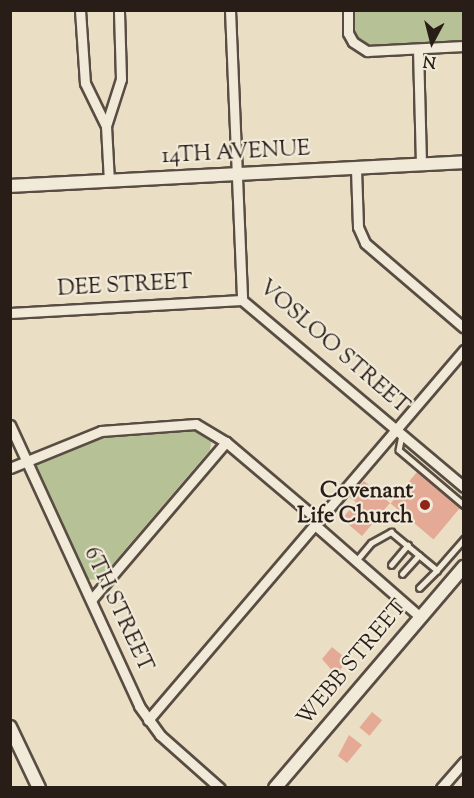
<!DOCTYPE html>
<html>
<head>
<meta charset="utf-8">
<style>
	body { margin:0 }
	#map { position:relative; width:474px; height:798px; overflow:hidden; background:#eadec4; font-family:"Sorts Mill Goudy",serif }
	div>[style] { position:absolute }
	.green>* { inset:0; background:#b6c195 }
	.building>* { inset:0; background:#e5aa95; transform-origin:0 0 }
	.roads { filter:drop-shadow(2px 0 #594d43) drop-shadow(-2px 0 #594d43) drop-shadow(0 2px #594d43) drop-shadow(0 -2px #594d43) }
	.service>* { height:4.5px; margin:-2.25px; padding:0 2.25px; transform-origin:2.25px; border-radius:2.25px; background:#f1ead9 }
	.minor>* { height:9px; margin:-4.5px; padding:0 4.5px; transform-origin:4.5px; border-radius:4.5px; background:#f1ead9 }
	.tertiary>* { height:12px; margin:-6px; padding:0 6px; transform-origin:6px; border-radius:6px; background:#f1ead9 }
	.dots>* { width:16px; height:16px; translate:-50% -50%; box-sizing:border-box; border:3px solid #f1ead9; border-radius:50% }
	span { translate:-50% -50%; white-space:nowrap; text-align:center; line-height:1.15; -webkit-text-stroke:4.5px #f1ead9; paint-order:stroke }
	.street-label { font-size:22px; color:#291d18 }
	.poi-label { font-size:22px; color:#291d18; font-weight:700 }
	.right { translate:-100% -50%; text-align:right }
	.frame { position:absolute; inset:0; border:12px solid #291d18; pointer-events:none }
	.north { position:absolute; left:402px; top:12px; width:60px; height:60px; -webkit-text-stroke:4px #f1ead9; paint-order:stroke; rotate:187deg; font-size:16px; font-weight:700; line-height:24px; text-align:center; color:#291d18 }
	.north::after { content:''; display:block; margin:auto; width:21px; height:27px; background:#291d18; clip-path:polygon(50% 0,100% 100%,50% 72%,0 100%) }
</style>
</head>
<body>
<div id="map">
	<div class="green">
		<div style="clip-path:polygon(350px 11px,463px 11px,463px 41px,368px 46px,360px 43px,349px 30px)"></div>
		<div style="clip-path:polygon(187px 429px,203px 430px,212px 437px,210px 450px,99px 580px,85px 579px,33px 469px,36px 460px,92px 436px)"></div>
	</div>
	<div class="building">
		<div style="left:417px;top:472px;width:56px;height:41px;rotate:40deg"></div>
		<div style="clip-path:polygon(364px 481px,390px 503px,362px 536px,342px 519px,356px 502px,350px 498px)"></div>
		<div style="clip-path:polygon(332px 647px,348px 660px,336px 675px,322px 659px)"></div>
		<div style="left:372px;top:712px;width:13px;height:20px;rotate:39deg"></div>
		<div style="clip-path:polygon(349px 735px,362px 745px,347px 763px,338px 756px)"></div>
	</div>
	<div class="roads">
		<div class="service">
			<div style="left:402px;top:435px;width:15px;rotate:101deg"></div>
			<div style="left:399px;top:450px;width:85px;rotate:40.2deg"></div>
			<div style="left:356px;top:561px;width:23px;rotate:-50deg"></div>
			<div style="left:371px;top:543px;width:23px;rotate:-29deg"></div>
			<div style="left:391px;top:532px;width:60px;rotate:39.6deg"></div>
			<div style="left:437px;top:570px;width:41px;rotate:-48.9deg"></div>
			<div style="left:391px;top:565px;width:26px;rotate:-50deg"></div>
			<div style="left:402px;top:574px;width:25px;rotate:-48deg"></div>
			<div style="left:419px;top:588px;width:25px;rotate:-45deg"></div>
		</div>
		<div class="minor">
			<div style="left:80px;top:10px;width:73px;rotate:86.1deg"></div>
			<div style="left:85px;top:83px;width:48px;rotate:64deg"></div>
			<div style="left:106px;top:126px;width:55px;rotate:86.9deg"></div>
			<div style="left:230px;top:10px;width:290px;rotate:87.6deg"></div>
			<div style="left:242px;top:300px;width:290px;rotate:40.1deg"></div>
			<div style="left:348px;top:10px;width:23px;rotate:90deg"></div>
			<div style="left:348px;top:33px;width:10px;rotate:61deg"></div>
			<div style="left:353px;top:42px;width:17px;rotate:33deg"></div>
			<div style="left:367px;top:51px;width:97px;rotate:-3deg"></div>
			<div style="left:418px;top:49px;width:115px;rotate:88.5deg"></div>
			<div style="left:106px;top:126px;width:49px;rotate:-72.3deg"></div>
			<div style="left:121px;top:79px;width:69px;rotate:-91.7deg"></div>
			<div style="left:356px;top:169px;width:58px;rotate:88deg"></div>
			<div style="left:358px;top:227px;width:17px;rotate:66deg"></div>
			<div style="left:365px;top:243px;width:130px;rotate:40.6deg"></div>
			<div style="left:10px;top:313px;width:232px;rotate:-3.2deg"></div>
			<div style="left:10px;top:425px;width:309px;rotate:65.3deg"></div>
			<div style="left:139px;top:706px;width:36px;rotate:54deg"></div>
			<div style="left:160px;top:735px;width:80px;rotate:41.5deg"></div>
			<div style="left:10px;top:468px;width:98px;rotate:-22.1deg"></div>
			<div style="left:101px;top:431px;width:95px;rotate:-4.2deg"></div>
			<div style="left:196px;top:424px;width:35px;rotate:31deg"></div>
			<div style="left:226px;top:442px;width:122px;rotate:40.3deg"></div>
			<div style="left:315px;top:525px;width:140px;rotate:41.2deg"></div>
			<div style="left:91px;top:600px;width:208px;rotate:-49.5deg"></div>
			<div style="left:148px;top:720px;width:487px;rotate:-49.5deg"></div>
			<div style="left:441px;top:788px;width:35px;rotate:-49deg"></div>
		</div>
		<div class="tertiary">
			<div style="left:10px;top:186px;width:455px;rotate:-3deg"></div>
			<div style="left:10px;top:727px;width:68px;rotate:64.6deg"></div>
			<div style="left:275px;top:788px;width:291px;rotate:-49.5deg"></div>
		</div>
	</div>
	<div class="dots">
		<div style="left:425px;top:505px;background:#8f2418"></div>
	</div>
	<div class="street-label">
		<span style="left:236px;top:154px;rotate:-3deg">14TH AVENUE</span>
		<span style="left:125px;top:287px;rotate:-3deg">DEE STREET</span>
		<span style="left:333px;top:348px;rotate:41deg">VOSLOO STREET</span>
		<span style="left:117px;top:610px;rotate:65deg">6TH STREET</span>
		<span style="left:353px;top:664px;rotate:-50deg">WEBB STREET</span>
	</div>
	<div class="poi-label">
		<span class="right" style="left:413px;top:505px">Covenant<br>Life Church</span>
	</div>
	<div class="frame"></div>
	<div class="north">N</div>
</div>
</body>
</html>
